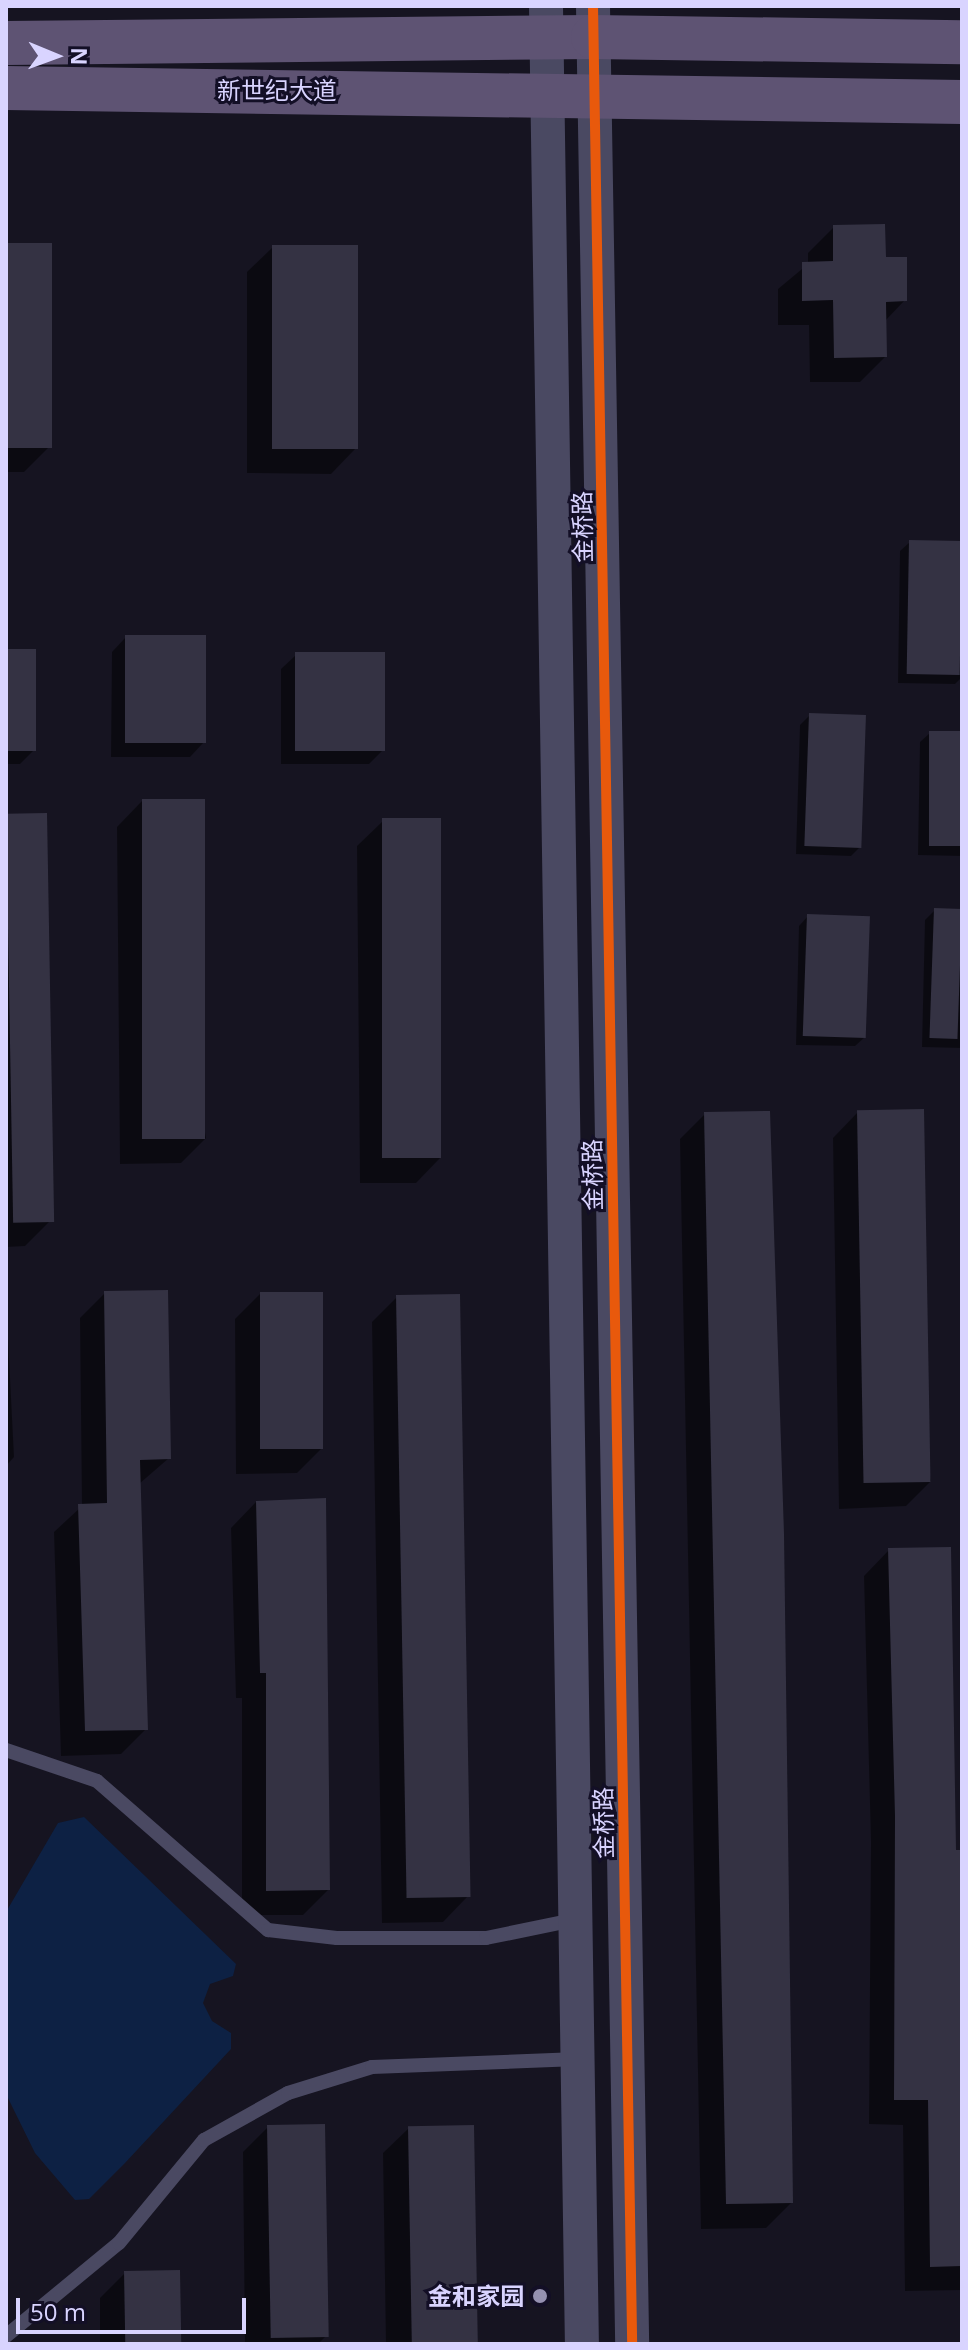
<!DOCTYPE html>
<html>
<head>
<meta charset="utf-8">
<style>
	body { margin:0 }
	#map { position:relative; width:968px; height:2350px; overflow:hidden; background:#161421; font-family:"Open Sans","Noto Sans SC",sans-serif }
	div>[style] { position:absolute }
	.water>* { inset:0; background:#0d2144 }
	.shadow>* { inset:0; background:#0007 }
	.building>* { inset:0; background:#343243; transform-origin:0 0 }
	.service>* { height:14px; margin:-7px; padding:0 7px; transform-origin:7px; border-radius:7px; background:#4a4962 }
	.tertiary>* { height:34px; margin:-17px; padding:0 17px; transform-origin:17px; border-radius:17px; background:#4a4962 }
	.primary>* { height:44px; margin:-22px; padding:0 22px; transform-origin:22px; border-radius:22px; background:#5e5373 }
	.cycleway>* { height:10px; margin:-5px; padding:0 5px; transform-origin:5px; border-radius:5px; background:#e8590c }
	.dots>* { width:22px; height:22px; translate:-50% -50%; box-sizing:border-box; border:4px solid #130f26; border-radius:50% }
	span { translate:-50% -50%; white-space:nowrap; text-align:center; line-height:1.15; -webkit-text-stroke:6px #130f26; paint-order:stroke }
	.street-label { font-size:24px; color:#d9d4ff }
	.poi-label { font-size:24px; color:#d9d4ff; font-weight:700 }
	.right { translate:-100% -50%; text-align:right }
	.frame { position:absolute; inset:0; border:8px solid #d9d4ff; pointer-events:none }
	.north { position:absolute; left:16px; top:16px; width:80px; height:80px; -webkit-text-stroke:6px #130f26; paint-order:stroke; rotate:91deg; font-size:22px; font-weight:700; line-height:32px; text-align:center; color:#d9d4ff }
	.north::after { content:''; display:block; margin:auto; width:28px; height:36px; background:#d9d4ff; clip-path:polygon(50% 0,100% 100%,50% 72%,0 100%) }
	.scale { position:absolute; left:16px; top:2298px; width:230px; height:36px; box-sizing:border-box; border:4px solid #d9d4ff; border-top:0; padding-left:10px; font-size:24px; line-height:28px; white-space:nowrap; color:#d9d4ff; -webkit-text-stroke:6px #130f26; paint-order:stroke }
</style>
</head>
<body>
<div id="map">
	<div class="water">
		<div style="clip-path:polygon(84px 1817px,236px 1964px,233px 1976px,210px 1984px,203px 2003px,212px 2021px,231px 2033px,231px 2049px,125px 2163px,89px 2199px,75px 2200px,35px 2153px,6px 2094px,6px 1912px,58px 1823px)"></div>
	</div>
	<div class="shadow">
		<div style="clip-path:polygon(834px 227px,884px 259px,905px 300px,885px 321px,885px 357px,860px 382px,810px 382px,809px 325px,778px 325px,778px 289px,808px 264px,808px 253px)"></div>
		<div style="clip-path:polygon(6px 245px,49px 447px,24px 472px,6px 472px)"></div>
		<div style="clip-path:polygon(273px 247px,356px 448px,331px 474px,247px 473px,247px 272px)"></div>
		<div style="clip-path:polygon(910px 542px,962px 543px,962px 677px,955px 684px,898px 683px,900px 551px)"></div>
		<div style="clip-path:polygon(126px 637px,204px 742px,190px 757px,111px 757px,112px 652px)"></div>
		<div style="clip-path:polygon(6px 651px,34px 750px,20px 764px,6px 764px)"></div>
		<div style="clip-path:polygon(296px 655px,383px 750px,369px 764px,281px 764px,281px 669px)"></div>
		<div style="clip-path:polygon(810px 715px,861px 846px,851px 856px,796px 854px,800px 725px)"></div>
		<div style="clip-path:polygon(930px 733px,962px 733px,962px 856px,918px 855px,920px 742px)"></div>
		<div style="clip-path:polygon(142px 801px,206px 1138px,181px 1163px,120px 1164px,117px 827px)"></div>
		<div style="clip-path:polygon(6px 816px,50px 1221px,25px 1246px,6px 1247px)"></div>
		<div style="clip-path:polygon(383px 821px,441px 1157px,416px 1183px,360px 1183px,357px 846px)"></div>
		<div style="clip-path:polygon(935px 910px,962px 911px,962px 1048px,922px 1047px,925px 920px)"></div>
		<div style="clip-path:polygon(808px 916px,865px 1037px,855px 1046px,796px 1045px,799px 926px)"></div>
		<div style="clip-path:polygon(858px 1112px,931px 1481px,906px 1506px,839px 1509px,833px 1138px)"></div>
		<div style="clip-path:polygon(705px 1114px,791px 2203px,766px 2228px,701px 2229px,680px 1139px)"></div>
		<div style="clip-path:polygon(105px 1293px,169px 1458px,139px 1484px,146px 1729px,121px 1754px,61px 1756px,54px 1532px,82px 1506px,80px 1318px)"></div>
		<div style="clip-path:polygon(260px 1294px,322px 1448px,297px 1473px,236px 1474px,235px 1319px)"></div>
		<div style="clip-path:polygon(397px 1297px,468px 1896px,443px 1922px,382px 1923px,372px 1322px)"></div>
		<div style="clip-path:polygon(6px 1299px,14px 1457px,6px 1466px)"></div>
		<div style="clip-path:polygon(256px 1502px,328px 1890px,303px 1915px,242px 1915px,242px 1698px,236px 1698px,231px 1528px)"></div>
		<div style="clip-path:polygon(889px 1550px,957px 2131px,962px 2131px,962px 2290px,905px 2291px,903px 2125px,869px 2124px,871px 1842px,864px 1576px)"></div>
		<div style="clip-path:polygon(268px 2127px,326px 2336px,318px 2344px,245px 2344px,243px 2152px)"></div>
		<div style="clip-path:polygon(409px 2128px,475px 2344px,386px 2344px,383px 2153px)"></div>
		<div style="clip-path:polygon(125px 2273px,179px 2344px,100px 2344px,100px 2298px)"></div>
	</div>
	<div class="building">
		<div style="clip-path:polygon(885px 224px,886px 257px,907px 257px,907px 301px,886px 302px,887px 357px,834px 358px,833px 300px,802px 301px,802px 262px,833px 261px,833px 225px)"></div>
		<div style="left:6px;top:243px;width:46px;height:205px"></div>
		<div style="left:272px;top:245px;width:86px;height:204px"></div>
		<div style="left:909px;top:540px;width:53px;height:134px;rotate:1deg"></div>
		<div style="left:125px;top:635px;width:81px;height:108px"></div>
		<div style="left:6px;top:649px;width:30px;height:102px"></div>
		<div style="left:385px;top:652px;width:99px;height:90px;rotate:90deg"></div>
		<div style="left:809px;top:713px;width:57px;height:133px;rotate:2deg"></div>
		<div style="left:929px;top:731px;width:33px;height:115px"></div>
		<div style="left:142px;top:799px;width:63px;height:340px"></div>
		<div style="left:47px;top:813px;width:409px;height:41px;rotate:89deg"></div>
		<div style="left:441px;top:818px;width:340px;height:59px;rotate:90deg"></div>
		<div style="left:934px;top:908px;width:28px;height:130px;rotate:2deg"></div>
		<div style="left:807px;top:914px;width:63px;height:122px;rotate:2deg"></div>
		<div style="left:924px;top:1109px;width:373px;height:67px;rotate:89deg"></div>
		<div style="clip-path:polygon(770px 1111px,784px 1534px,793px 2203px,726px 2204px,704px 1112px)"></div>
		<div style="clip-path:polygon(168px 1290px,171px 1459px,140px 1460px,148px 1730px,85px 1731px,78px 1504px,107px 1503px,104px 1291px)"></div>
		<div style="left:260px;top:1292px;width:63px;height:157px"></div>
		<div style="left:460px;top:1294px;width:603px;height:64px;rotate:89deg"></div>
		<div style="clip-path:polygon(326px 1498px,330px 1890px,266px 1891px,266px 1673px,260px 1673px,256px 1501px)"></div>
		<div style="clip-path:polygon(951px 1547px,956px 1850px,961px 1850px,962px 2266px,930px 2267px,928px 2100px,894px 2100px,895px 1816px,888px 1548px)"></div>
		<div style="left:325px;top:2124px;width:213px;height:58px;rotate:89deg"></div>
		<div style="left:474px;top:2125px;width:219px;height:66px;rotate:89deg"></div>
		<div style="left:180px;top:2270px;width:74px;height:56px;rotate:89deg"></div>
	</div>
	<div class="service">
		<div style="left:6px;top:1750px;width:96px;rotate:18.8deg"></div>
		<div style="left:97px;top:1781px;width:227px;rotate:41.1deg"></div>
		<div style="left:268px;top:1930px;width:69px;rotate:6.6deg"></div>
		<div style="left:337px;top:1938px;width:149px"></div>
		<div style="left:486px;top:1938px;width:90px;rotate:-11.6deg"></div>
		<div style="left:6px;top:2336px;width:146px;rotate:-39.5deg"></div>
		<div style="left:119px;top:2243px;width:134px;rotate:-50.5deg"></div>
		<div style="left:204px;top:2140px;width:96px;rotate:-29.2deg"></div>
		<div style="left:288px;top:2093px;width:88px;rotate:-17.2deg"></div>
		<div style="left:372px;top:2067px;width:206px;rotate:-2.2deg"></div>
	</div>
	<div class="tertiary">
		<div style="left:546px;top:6px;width:2338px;rotate:89.12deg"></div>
		<div style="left:593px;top:6px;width:2338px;rotate:89.04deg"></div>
	</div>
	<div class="primary">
		<div style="left:6px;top:43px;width:587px;rotate:-0.59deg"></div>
		<div style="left:593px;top:37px;width:369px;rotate:0.8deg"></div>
		<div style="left:6px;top:88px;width:956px;rotate:0.84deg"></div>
	</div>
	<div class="cycleway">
		<div style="left:593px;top:6px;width:2338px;rotate:89.04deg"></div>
	</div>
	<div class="dots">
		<div style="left:540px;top:2296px;background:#9591b1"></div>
	</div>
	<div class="street-label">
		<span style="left:277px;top:90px">新世纪大道</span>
		<span style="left:582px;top:527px;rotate:-91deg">金桥路</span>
		<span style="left:592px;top:1175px;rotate:-91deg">金桥路</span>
		<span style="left:603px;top:1823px;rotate:-91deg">金桥路</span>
	</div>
	<div class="poi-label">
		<span class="right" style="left:524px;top:2296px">金和家园</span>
	</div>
	<div class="frame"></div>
	<div class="north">N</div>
	<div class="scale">50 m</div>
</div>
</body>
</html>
